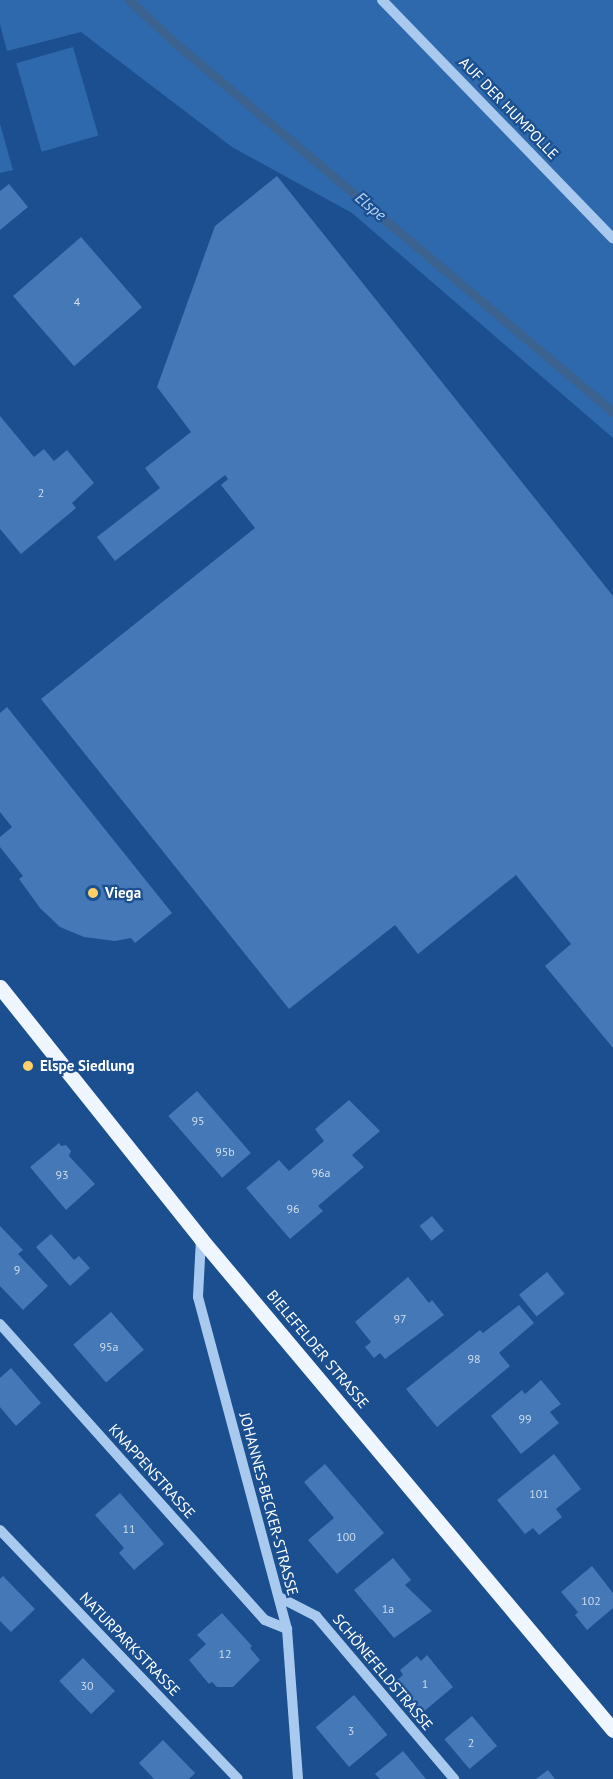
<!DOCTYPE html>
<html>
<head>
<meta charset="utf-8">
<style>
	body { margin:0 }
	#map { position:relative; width:613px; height:1779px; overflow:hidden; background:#1b4f8f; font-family:"PT Sans",sans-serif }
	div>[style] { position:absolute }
	.green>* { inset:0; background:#2e69ad; transform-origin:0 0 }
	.stream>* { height:9px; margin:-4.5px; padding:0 4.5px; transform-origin:4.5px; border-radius:4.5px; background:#3c6290 }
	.building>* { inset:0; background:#4478b7; transform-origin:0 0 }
	.minor>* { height:10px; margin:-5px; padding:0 5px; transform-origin:5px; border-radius:5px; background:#a9c9ee }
	.major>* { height:15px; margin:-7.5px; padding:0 7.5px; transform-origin:7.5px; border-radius:7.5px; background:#f0f6ff }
	.dots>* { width:16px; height:16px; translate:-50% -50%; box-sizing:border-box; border:3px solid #1b4f8f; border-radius:50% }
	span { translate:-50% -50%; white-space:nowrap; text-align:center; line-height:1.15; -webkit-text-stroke:4.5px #1b4f8f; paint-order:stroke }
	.number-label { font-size:12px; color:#d0dded }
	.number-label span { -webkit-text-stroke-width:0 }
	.street-label { font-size:15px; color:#fff }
	.poi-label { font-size:15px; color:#fff; font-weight:700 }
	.left { translate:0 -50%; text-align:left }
	.water-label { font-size:16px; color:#b5d3f5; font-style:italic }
</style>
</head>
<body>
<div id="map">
	<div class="green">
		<div style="clip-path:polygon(0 0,613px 0,613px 438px,352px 213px,232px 147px,81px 32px,7px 51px,0 24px)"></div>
		<div style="left:73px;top:47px;width:92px;height:59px;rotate:74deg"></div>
		<div style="clip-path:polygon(0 124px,13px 170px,0 173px)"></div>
	</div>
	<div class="stream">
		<div style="left:129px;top:0;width:62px;rotate:43deg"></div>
		<div style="left:174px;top:42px;width:574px;rotate:40.13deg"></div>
	</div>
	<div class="building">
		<div style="clip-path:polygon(277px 176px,613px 596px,613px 1048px,545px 966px,571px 944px,516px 875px,418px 954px,395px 925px,289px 1009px,41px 699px,255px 528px,221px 485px,228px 479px,225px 475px,115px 561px,97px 537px,160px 488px,145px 468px,191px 432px,157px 387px,215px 226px)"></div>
		<div style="clip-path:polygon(9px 184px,28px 207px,0 230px,0 191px)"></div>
		<div style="left:81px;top:237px;width:93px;height:90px;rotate:49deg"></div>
		<div style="clip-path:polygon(0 416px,34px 457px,44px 449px,54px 461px,67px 450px,94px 483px,72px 503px,76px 508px,21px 554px,0 529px)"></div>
		<div style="clip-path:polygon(7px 707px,172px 913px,135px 943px,131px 938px,115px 941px,84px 937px,60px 927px,40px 908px,19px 879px,23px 876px,0 847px,0 837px,12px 827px,0 812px,0 713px)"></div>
		<div style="left:197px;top:1091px;width:82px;height:38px;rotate:49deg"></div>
		<div style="clip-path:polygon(349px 1100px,380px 1131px,352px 1155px,364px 1167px,318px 1206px,323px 1211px,290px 1239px,246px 1188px,279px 1160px,289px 1171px,324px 1141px,315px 1129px)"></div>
		<div style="clip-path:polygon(59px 1143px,61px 1146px,66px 1145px,71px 1151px,69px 1156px,95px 1184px,66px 1210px,30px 1167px)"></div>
		<div style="left:432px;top:1216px;width:19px;height:16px;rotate:51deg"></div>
		<div style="clip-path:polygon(0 1226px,23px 1250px,18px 1254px,48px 1286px,23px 1310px,0 1286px)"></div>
		<div style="clip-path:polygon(51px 1234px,74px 1260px,79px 1256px,90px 1268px,70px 1286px,36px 1247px)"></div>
		<div style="left:547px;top:1272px;width:28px;height:36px;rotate:51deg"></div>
		<div style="clip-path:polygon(408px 1277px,429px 1303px,432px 1300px,444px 1315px,385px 1359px,380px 1353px,374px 1358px,365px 1347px,371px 1342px,355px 1322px)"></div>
		<div style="clip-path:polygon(519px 1305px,534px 1323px,499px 1353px,510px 1366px,437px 1427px,406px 1389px,480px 1330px,483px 1333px)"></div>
		<div style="left:111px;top:1312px;width:50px;height:50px;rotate:49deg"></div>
		<div style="clip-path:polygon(11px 1368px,41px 1403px,16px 1426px,0 1407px,0 1378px)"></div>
		<div style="clip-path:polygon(541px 1380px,561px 1404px,550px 1412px,559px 1423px,521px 1454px,491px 1416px,522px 1390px,525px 1394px)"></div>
		<div style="clip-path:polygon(554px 1454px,581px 1489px,556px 1509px,562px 1517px,539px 1535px,533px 1528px,525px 1534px,497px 1500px)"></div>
		<div style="clip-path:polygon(325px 1464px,384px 1533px,337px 1574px,308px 1540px,334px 1518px,304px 1482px)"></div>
		<div style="clip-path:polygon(120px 1493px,164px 1544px,134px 1570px,119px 1553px,124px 1548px,95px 1515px)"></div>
		<div style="clip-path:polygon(393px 1558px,411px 1580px,405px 1585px,432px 1611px,394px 1638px,354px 1590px)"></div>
		<div style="clip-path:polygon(592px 1566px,613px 1593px,613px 1608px,587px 1630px,575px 1615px,578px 1612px,561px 1592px)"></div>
		<div style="clip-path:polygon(3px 1576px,35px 1609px,11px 1632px,0 1621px,0 1579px)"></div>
		<div style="clip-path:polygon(222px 1613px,252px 1646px,250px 1648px,260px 1660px,233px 1687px,217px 1687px,212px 1682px,209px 1684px,189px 1660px,206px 1644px,197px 1635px)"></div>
		<div style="clip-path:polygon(427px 1655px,453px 1687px,422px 1713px,396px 1681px,403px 1675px,400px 1670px,417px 1656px,421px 1661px)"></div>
		<div style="left:83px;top:1658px;width:46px;height:33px;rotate:46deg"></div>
		<div style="left:354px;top:1695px;width:52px;height:50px;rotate:50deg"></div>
		<div style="left:472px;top:1716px;width:39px;height:36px;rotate:50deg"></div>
		<div style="clip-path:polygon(163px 1740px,195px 1773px,189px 1779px,154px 1779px,139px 1763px)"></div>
		<div style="clip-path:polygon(403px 1751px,426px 1779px,380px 1779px,375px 1774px)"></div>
		<div style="clip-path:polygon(548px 1770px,555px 1779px,536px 1779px)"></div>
	</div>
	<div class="minor">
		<div style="left:382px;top:0;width:332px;rotate:45.9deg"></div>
		<div style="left:201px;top:1239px;width:58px;rotate:93deg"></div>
		<div style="left:198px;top:1297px;width:344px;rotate:75deg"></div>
		<div style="left:287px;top:1629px;width:150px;rotate:85.8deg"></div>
		<div style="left:0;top:1324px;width:397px;rotate:48.2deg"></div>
		<div style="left:265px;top:1620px;width:24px;rotate:22deg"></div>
		<div style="left:0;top:1530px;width:344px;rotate:46.3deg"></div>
		<div style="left:279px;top:1597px;width:42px;rotate:27.2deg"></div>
		<div style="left:316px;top:1616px;width:214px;rotate:49.7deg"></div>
	</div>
	<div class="major">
		<div style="left:0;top:987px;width:322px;rotate:51.4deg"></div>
		<div style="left:201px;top:1239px;width:641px;rotate:50deg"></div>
	</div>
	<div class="dots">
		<div style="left:93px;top:893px;background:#ffd166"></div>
		<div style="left:28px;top:1066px;background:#ffd166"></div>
	</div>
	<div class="number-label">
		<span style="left:77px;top:302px">4</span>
		<span style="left:41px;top:493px">2</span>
		<span style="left:198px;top:1121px">95</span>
		<span style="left:225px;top:1152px">95b</span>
		<span style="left:321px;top:1173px">96a</span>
		<span style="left:62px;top:1175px">93</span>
		<span style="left:293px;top:1209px">96</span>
		<span style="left:17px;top:1270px">9</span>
		<span style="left:400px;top:1319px">97</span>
		<span style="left:109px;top:1347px">95a</span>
		<span style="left:474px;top:1359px">98</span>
		<span style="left:525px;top:1419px">99</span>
		<span style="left:539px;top:1494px">101</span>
		<span style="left:129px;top:1529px">11</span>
		<span style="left:346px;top:1537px">100</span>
		<span style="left:591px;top:1601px">102</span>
		<span style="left:388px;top:1609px">1a</span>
		<span style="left:225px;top:1654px">12</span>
		<span style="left:425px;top:1684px">1</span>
		<span style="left:87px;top:1686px">30</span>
		<span style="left:351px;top:1731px">3</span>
		<span style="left:471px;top:1743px">2</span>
	</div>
	<div class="street-label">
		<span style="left:509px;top:108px;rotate:46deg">AUF DER HUMPOLLE</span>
		<span style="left:318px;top:1349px;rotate:50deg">BIELEFELDER STRASSE</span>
		<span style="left:152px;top:1471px;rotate:48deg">KNAPPENSTRASSE</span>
		<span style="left:269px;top:1504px;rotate:75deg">JOHANNES-BECKER-STRASSE</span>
		<span style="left:130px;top:1644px;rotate:46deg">NATURPARKSTRASSE</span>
		<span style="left:383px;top:1672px;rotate:50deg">SCHÖNEFELDSTRASSE</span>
	</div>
	<div class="poi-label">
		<span class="left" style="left:105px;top:893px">Viega</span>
		<span class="left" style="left:40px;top:1066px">Elspe Siedlung</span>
	</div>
	<div class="water-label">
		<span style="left:371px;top:206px;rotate:40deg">Elspe</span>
	</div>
</div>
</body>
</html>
